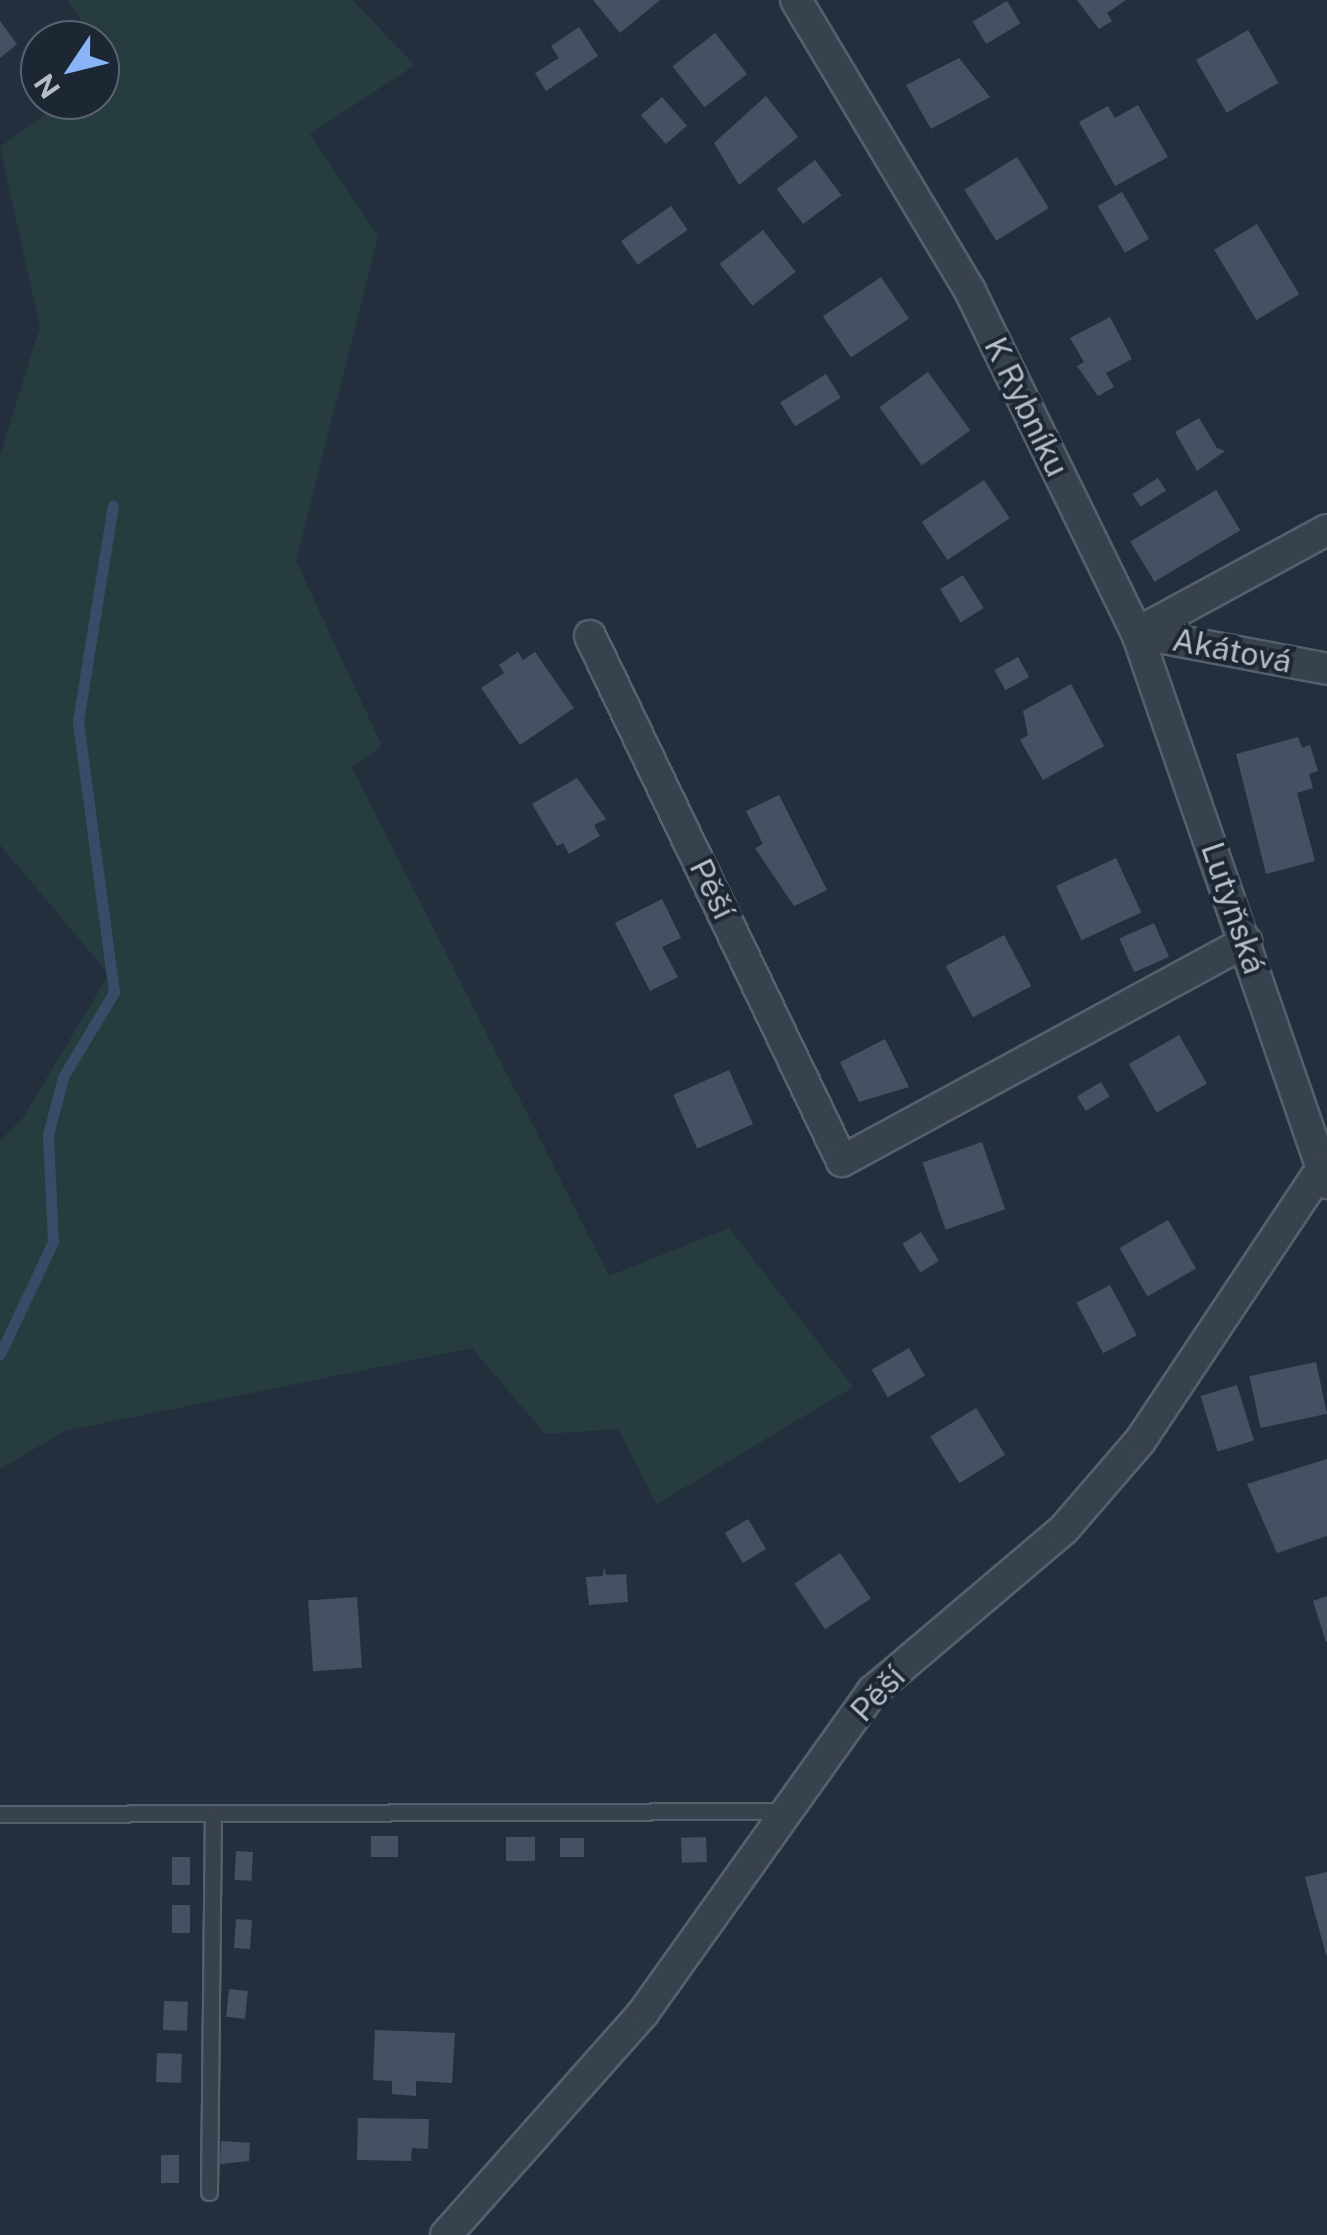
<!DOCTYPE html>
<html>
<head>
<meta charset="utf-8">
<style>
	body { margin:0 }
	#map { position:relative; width:1327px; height:2235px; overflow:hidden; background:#242f3e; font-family:"Public Sans",sans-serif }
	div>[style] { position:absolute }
	.green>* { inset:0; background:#263c3f }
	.stream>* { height:11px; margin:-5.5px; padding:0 5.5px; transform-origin:5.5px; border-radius:5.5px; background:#394c67 }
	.building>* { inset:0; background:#455162; transform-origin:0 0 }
	.roads { filter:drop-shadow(2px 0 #565f6c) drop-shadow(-2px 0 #565f6c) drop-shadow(0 2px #565f6c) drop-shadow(0 -2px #565f6c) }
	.service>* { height:15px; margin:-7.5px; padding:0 7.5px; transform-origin:7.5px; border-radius:7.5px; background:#38414e }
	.minor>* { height:30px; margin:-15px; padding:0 15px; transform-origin:15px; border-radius:15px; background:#38414e }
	span { translate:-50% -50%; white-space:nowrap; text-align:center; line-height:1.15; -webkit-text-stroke:8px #1d2633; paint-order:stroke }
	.street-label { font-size:32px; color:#b4bcc9 }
	.north { position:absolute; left:20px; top:20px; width:100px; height:100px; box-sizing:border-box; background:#1d2633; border:2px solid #59626f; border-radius:50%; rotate:235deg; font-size:28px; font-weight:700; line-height:40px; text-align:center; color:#b4bcc9 }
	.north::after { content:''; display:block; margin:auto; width:35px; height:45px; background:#8ab4f8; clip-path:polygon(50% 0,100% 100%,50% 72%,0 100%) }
</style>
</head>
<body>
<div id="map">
	<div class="green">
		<div style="clip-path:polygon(67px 0,352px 0,415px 65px,310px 134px,378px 236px,296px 561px,382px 746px,352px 767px,609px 1276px,729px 1228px,853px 1387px,657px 1504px,618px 1429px,545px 1434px,472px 1348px,65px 1431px,0 1469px,0 1141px,23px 1118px,109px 974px,0 845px,0 456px,40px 327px,0 147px,66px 100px,100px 100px,100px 76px,114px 65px)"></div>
	</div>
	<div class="stream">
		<div style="left:0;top:1354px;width:124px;rotate:-64.7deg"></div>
		<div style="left:53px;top:1242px;width:107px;rotate:-92.7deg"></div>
		<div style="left:48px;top:1135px;width:60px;rotate:-75.5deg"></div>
		<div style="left:63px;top:1077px;width:99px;rotate:-59deg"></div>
		<div style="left:114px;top:992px;width:273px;rotate:-97.6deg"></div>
		<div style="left:78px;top:721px;width:218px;rotate:-80.8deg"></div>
	</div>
	<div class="building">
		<div style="clip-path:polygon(593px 0,660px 0,620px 33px)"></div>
		<div style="clip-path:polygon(1077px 0,1126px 0,1107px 13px,1112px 21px,1099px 29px)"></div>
		<div style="left:1007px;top:1px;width:26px;height:40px;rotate:59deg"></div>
		<div style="clip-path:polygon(0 21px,17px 44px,0 58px)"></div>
		<div style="clip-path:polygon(579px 27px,598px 56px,546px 91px,535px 73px,559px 58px,551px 46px)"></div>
		<div style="left:1248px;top:30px;width:61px;height:60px;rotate:60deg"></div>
		<div style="left:715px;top:33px;width:52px;height:54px;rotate:52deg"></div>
		<div style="clip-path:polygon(959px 58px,990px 97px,931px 129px,906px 85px)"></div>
		<div style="clip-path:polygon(766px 96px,798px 137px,739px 185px,714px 143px)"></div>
		<div style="left:662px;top:97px;width:38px;height:28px;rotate:49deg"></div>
		<div style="clip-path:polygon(1138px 105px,1168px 157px,1115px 186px,1079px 122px,1108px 106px,1115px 118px)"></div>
		<div style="left:1017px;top:157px;width:60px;height:62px;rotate:58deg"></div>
		<div style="left:815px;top:160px;width:44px;height:48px;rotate:53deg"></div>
		<div style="left:1122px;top:192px;width:54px;height:28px;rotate:60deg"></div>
		<div style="left:671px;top:206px;width:29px;height:61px;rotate:55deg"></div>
		<div style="left:1257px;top:224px;width:82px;height:50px;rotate:59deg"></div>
		<div style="left:763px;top:230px;width:53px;height:55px;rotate:52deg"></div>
		<div style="left:881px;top:277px;width:50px;height:70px;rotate:56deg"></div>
		<div style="clip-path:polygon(1110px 317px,1132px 359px,1106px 373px,1114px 387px,1098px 396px,1077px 366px,1084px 362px,1070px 338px)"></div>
		<div style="left:928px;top:372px;width:72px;height:60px;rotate:54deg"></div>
		<div style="left:826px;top:374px;width:28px;height:54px;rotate:58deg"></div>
		<div style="clip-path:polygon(1199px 418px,1217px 448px,1225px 451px,1197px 471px,1175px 432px)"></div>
		<div style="left:1158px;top:478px;width:15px;height:30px;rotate:58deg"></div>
		<div style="left:984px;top:480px;width:46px;height:75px;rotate:56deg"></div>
		<div style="left:1216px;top:490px;width:47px;height:100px;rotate:59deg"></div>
		<div style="left:963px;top:575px;width:39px;height:27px;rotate:58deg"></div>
		<div style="clip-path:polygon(518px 652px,523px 660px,535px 652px,574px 708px,520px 745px,481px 688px,504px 673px,499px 665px)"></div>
		<div style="left:1018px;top:657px;width:23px;height:27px;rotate:61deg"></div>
		<div style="clip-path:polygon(1071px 684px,1104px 746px,1043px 780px,1020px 740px,1028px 735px,1023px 711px)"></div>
		<div style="clip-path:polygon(1298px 737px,1302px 748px,1310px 745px,1318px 771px,1309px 774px,1313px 788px,1297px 793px,1315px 861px,1266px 874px,1236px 754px)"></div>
		<div style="clip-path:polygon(577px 778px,606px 819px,594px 825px,600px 836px,569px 854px,563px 843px,557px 846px,532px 804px)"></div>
		<div style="clip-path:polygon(779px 795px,827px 890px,794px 906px,755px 848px,763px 844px,746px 811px)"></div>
		<div style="left:1116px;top:858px;width:60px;height:66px;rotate:65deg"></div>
		<div style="clip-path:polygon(662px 899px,681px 938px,662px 947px,678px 977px,650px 991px,615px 923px)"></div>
		<div style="left:1154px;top:923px;width:37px;height:38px;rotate:66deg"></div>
		<div style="left:1004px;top:935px;width:58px;height:66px;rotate:62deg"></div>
		<div style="left:1179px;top:1035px;width:56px;height:58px;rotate:60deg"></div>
		<div style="clip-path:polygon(885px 1039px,909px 1087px,859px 1102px,840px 1062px)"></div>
		<div style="left:729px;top:1070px;width:59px;height:61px;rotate:66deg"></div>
		<div style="left:1101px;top:1082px;width:17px;height:28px;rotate:59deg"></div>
		<div style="left:982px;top:1142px;width:71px;height:63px;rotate:71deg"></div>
		<div style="left:1168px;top:1220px;width:56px;height:56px;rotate:60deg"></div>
		<div style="left:921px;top:1232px;width:34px;height:22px;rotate:58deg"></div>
		<div style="left:1110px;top:1285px;width:57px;height:38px;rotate:62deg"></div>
		<div style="left:909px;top:1348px;width:32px;height:43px;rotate:60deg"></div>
		<div style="left:1316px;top:1362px;width:53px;height:68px;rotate:78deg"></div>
		<div style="left:1237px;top:1385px;width:58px;height:38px;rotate:73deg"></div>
		<div style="left:976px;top:1408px;width:55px;height:54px;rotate:58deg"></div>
		<div style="clip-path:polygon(1327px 1459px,1327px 1536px,1277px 1553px,1247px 1484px)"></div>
		<div style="left:748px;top:1519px;width:35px;height:27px;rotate:59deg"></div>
		<div style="left:840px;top:1553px;width:55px;height:55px;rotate:56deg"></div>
		<div style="clip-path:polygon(604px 1567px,606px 1575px,626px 1574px,628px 1602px,589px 1605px,586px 1577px,603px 1576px)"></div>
		<div style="clip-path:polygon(1327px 1596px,1327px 1642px,1326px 1642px,1313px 1601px)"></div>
		<div style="left:357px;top:1597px;width:71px;height:49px;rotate:86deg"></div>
		<div style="left:371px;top:1836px;width:27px;height:21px"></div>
		<div style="left:506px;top:1837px;width:29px;height:24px"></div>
		<div style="left:706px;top:1837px;width:25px;height:25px;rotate:88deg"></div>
		<div style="left:560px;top:1838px;width:24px;height:19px"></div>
		<div style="left:236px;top:1851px;width:17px;height:29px;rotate:3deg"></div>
		<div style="left:172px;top:1857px;width:18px;height:28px"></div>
		<div style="clip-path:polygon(1327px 1872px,1327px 1955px,1326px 1955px,1305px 1877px)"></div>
		<div style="left:172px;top:1905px;width:18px;height:28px"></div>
		<div style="left:236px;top:1919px;width:16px;height:29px;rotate:4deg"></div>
		<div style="left:229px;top:1989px;width:19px;height:28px;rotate:6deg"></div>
		<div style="left:164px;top:2001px;width:24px;height:29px;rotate:2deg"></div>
		<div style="clip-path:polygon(375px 2030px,455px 2033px,452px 2083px,416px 2081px,416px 2096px,392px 2094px,392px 2081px,373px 2080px)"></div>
		<div style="left:157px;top:2053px;width:25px;height:29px;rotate:2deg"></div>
		<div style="clip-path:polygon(358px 2118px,429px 2119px,428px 2149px,412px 2148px,411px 2161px,357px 2160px)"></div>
		<div style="clip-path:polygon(221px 2141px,250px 2143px,249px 2161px,220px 2164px)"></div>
		<div style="left:161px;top:2155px;width:18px;height:28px"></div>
	</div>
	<div class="roads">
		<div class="service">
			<div style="left:0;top:1814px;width:786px;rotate:-0.22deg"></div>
			<div style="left:209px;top:2192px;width:378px;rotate:-89.4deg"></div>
		</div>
		<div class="minor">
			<div style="left:796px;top:0;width:339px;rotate:59.1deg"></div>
			<div style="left:970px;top:291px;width:381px;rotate:64deg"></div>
			<div style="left:1137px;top:633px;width:582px;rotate:70.94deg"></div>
			<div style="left:1137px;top:633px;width:216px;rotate:-28.5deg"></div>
			<div style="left:1137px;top:633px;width:193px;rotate:10.7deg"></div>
			<div style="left:590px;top:636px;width:582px;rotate:64.36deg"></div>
			<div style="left:842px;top:1161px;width:460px;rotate:-28.5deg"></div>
			<div style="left:446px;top:2235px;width:297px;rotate:-48.4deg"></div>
			<div style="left:643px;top:2013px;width:396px;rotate:-54.5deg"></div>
			<div style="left:873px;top:1691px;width:250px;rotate:-40.3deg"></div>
			<div style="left:1064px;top:1529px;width:116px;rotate:-49.2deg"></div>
			<div style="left:1140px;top:1441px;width:328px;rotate:-56.3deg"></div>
		</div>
	</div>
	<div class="street-label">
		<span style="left:1026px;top:407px;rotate:64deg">K Rybníku</span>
		<span style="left:1232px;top:651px;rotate:11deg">Akátová</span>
		<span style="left:712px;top:889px;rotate:64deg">Pěší</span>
		<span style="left:1233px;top:908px;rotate:71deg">Lutyňská</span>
		<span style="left:878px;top:1694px;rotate:-47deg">Pěší</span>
	</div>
	<div class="north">N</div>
</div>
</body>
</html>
